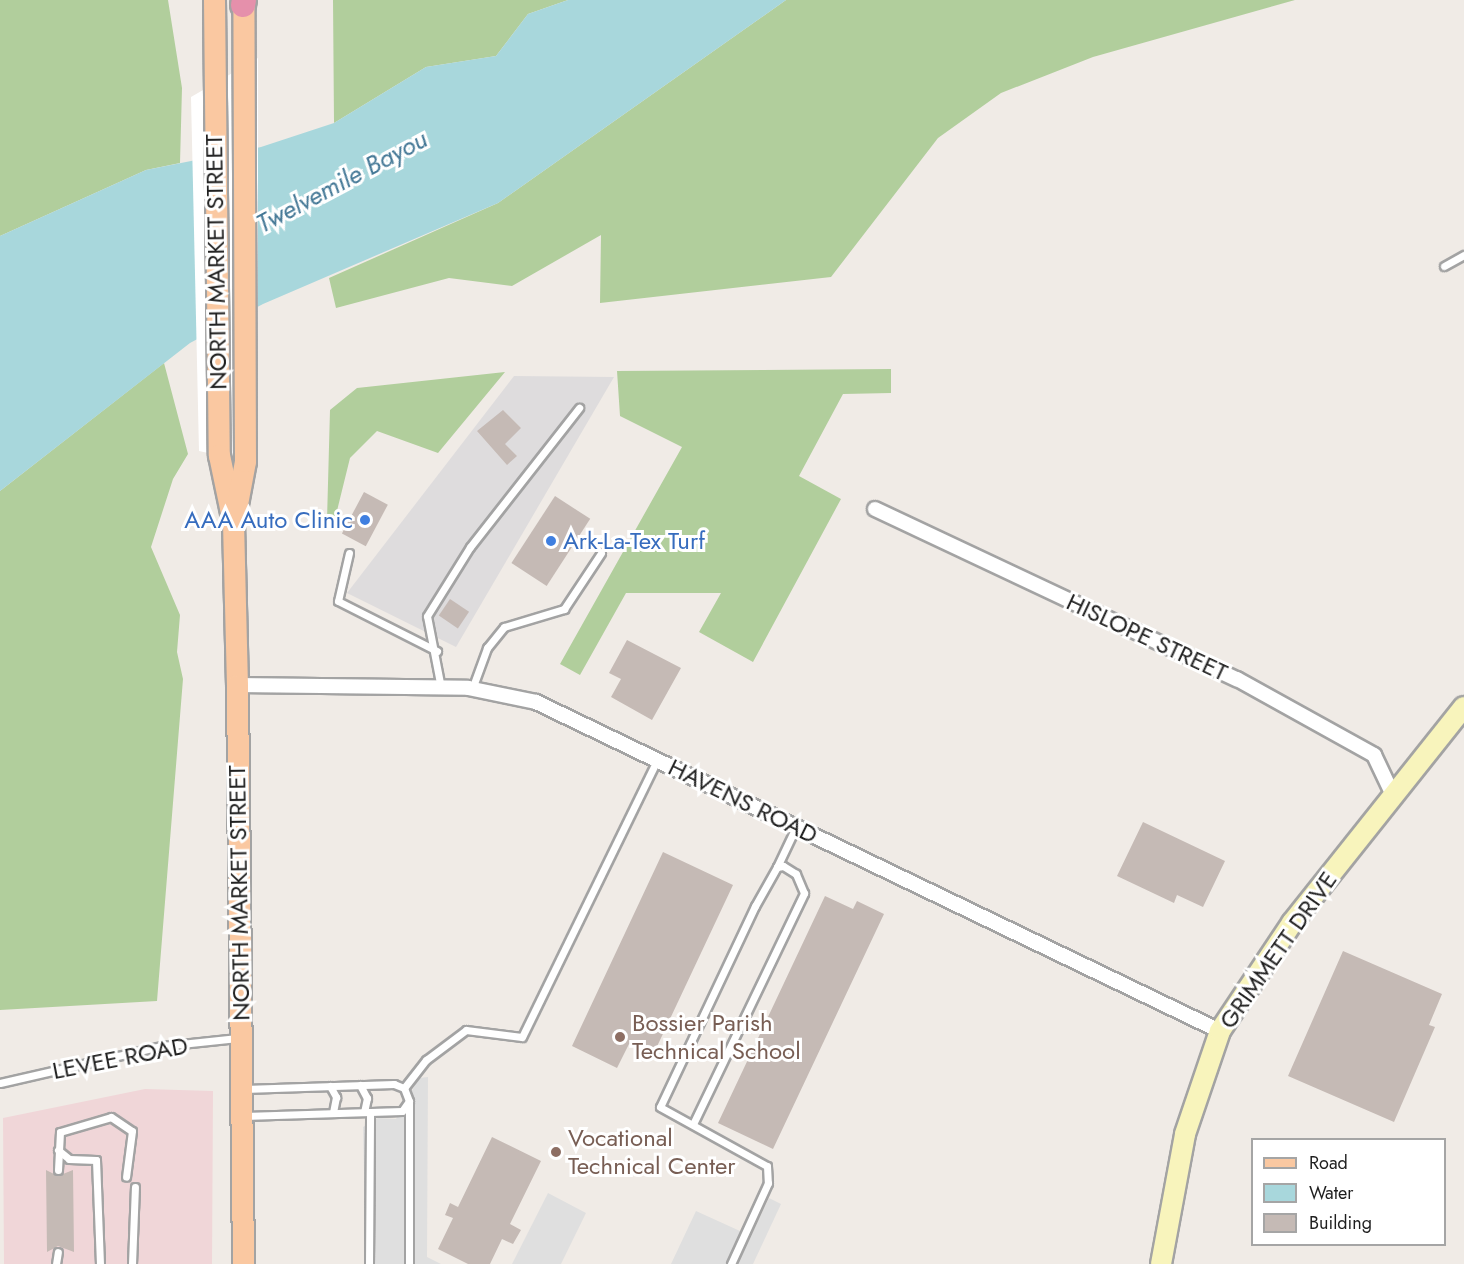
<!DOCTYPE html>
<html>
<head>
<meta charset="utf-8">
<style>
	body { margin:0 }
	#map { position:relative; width:1464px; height:1264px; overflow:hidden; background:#f0ebe6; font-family:Jost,sans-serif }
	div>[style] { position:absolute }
	.residential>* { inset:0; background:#dedcdd }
	.commercial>* { inset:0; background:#f0d6d8 }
	.forest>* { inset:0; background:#b1ce9c }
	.parking>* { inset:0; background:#dfdfdf }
	.water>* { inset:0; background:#a8d7dc }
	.pier>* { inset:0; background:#fff }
	.building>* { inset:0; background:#c5bab5; transform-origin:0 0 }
	.roads { filter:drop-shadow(2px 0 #a3a3a3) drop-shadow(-2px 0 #a3a3a3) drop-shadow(0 2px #a3a3a3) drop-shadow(0 -2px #a3a3a3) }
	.lane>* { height:7px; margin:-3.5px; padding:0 3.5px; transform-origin:3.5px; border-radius:3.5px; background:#fff }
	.street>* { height:14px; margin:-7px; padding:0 7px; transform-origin:7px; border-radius:7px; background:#fff }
	.secondary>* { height:20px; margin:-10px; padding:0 10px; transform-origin:10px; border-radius:10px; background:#f8f4bc }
	.primary>* { height:21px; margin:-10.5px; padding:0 10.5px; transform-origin:10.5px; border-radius:10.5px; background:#fac8a1 }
	.highway>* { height:24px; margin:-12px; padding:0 12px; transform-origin:12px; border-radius:12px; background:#e590ab }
	.dots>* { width:16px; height:16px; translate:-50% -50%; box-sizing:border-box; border:3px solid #fff; border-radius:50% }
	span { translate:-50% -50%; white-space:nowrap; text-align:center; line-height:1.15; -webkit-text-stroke:6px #fff; paint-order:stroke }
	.street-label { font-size:24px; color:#1f1f1f }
	.shop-label { font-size:24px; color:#366cbe }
	.right { translate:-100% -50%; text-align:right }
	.left { translate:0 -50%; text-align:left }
	.education-label { font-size:24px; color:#785e54 }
	.water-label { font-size:26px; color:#447896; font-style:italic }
	.legend { position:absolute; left:1251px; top:1138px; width:195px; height:108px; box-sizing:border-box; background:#fff; border:2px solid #a5a5a5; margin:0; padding:8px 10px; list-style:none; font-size:18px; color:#1f1f1f }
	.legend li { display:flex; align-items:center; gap:12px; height:30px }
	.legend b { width:30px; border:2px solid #a5a5a5 }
</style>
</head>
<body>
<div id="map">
	<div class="residential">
		<div style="clip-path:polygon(514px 376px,614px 377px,456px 647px,347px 593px)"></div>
	</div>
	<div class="commercial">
		<div style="clip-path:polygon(145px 1089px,213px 1091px,212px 1264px,4px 1264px,3px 1118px)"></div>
	</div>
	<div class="forest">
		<div style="clip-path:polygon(0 0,168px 0,182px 88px,180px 163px,146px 170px,0 236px)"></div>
		<div style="clip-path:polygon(333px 0,568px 0,528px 14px,496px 56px,426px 67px,334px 123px)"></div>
		<div style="clip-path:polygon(786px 0,1295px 0,1093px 57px,1001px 93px,938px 138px,831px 277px,600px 303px,601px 235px,512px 286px,449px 278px,336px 308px,329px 278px,498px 203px)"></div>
		<div style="clip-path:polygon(164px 363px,188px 454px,173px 479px,151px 547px,180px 615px,177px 652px,183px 679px,157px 1001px,0 1010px,0 491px)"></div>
		<div style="clip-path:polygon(891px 369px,891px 393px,843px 394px,799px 476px,841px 499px,753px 662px,699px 632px,721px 593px,626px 593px,580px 675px,560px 664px,682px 447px,620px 416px,617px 371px)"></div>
		<div style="clip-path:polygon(505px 372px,438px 453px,377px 431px,350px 458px,334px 523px,327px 520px,330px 410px,357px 388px)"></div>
	</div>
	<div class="parking">
		<div style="clip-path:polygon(428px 1077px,427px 1257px,441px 1264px,366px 1264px,363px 1127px,378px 1118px,396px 1119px,419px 1078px)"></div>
		<div style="clip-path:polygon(548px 1193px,586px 1213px,561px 1264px,512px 1264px)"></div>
		<div style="clip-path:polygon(769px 1198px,781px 1204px,753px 1264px,671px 1264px,696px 1211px,751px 1236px)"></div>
	</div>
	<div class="water">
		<div style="clip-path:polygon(568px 0,786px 0,498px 203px,263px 304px,190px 343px,0 491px,0 236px,146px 170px,261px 147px,334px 123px,426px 67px,496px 56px,528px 14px)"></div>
	</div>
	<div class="pier">
		<div style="clip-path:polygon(258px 58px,258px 464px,199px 451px,191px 97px)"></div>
	</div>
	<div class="building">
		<div style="clip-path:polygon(503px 410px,521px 428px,505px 444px,517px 456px,507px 465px,477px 431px)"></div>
		<div style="left:364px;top:492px;width:27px;height:47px;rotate:28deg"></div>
		<div style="left:555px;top:496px;width:42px;height:80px;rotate:33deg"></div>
		<div style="left:450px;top:599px;width:23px;height:20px;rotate:34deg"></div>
		<div style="clip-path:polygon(627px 640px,681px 668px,652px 720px,611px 697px,621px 679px,609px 673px)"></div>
		<div style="clip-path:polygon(1143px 822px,1225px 861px,1203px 907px,1177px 895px,1174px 903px,1117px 876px)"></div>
		<div style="clip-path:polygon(663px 852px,733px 885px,653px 1055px,629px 1044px,617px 1068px,572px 1046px)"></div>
		<div style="clip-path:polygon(825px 896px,853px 909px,857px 901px,884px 914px,773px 1149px,718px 1123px)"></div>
		<div style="clip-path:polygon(1343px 951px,1442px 994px,1429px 1025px,1435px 1027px,1394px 1122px,1288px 1076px)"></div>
		<div style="clip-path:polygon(492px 1137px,541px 1161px,510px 1224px,521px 1230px,513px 1244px,502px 1239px,490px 1264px,468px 1264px,438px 1249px,453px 1218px,445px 1215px,450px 1203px,458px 1207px)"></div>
		<div style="clip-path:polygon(46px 1170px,58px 1176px,73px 1170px,74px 1252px,58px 1246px,47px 1252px)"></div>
	</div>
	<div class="roads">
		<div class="lane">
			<div style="left:1444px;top:266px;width:23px;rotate:-29deg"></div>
			<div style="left:349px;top:553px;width:49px;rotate:102.9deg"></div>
			<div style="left:338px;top:601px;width:111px;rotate:26.8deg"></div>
			<div style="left:441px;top:688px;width:73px;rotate:-101deg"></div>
			<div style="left:427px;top:616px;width:81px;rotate:-58.1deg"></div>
			<div style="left:470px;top:547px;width:177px;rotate:-51.9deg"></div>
			<div style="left:472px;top:689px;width:44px;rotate:-69.9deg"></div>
			<div style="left:487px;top:648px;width:27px;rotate:-51deg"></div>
			<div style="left:504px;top:627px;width:63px;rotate:-16.7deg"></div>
			<div style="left:564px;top:609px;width:67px;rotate:-56.5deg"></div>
			<div style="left:777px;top:867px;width:44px;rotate:-64.6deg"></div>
			<div style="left:0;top:1083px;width:166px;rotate:-12.9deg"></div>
			<div style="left:162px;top:1046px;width:76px;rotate:-6deg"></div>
			<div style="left:360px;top:1085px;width:15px;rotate:62deg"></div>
			<div style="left:367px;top:1098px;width:14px;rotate:102deg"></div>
			<div style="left:330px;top:1086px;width:13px;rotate:61deg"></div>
			<div style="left:336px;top:1097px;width:16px;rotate:101deg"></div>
			<div style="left:404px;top:1088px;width:36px;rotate:-52deg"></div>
			<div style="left:426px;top:1060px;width:50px;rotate:-36.9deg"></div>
			<div style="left:466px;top:1030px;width:56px;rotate:7.1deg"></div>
			<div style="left:522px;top:1037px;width:308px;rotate:-64deg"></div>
			<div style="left:244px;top:1089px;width:150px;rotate:-1.9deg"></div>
			<div style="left:394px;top:1084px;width:11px;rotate:22deg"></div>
			<div style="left:404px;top:1088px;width:14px;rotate:69deg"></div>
			<div style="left:409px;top:1101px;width:12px;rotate:125deg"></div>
			<div style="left:402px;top:1111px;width:158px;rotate:178.2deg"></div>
			<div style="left:409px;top:1102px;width:162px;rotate:90deg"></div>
			<div style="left:694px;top:1122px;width:254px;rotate:-64.3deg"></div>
			<div style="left:804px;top:893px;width:21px;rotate:-113deg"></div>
			<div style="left:796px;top:874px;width:15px;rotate:-148deg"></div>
			<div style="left:783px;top:866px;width:6px;rotate:171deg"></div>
			<div style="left:777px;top:867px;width:45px;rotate:119.4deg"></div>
			<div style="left:755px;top:906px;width:222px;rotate:115.3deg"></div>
			<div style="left:660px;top:1107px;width:122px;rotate:28.9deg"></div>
			<div style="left:767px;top:1166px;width:17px;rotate:87deg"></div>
			<div style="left:768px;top:1183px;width:89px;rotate:114.6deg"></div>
			<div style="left:58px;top:1150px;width:14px;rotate:39deg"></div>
			<div style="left:69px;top:1159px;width:27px;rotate:2deg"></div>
			<div style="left:96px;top:1160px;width:104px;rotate:87.8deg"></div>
			<div style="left:58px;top:1170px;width:38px;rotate:-87deg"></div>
			<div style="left:60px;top:1132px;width:53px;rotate:-16.4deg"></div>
			<div style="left:111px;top:1117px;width:25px;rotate:34deg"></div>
			<div style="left:132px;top:1131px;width:46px;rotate:97.4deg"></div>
			<div style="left:56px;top:1264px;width:12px;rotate:-81deg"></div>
			<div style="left:132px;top:1264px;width:77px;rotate:-87.8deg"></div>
			<div style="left:369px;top:1264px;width:152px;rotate:-89.6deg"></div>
		</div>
		<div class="street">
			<div style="left:875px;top:509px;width:400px;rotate:25.2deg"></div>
			<div style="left:1237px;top:679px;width:157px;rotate:29deg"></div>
			<div style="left:1374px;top:755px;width:44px;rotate:64.6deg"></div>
			<div style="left:237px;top:685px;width:231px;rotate:0.7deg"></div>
			<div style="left:468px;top:688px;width:69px;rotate:11.6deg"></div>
			<div style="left:536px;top:702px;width:759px;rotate:25.69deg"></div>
		</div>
		<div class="secondary">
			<div style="left:1161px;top:1264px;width:132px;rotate:-79.5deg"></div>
			<div style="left:1185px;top:1134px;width:109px;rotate:-71.2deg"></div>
			<div style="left:1220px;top:1031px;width:130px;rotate:-56.3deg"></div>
			<div style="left:1292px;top:923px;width:276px;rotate:-51.5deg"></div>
		</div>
		<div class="primary">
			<div style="left:214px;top:0;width:455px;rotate:89.4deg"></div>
			<div style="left:219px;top:455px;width:68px;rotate:78.2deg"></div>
			<div style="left:233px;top:522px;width:163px;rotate:88.6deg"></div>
			<div style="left:237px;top:685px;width:579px;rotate:89.41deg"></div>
			<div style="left:234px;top:520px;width:60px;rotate:-79.4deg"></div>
			<div style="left:245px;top:461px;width:461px;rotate:-90.2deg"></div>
		</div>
		<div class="highway">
			<div style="left:243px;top:5px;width:5px;rotate:-79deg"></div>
		</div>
	</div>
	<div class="dots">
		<div style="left:365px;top:520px;background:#3f7fe0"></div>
		<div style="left:551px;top:541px;background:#3f7fe0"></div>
		<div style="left:620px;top:1037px;background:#8d6e63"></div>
		<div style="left:556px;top:1152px;background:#8d6e63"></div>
	</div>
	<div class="street-label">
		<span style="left:216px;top:262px;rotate:-91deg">NORTH MARKET STREET</span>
		<span style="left:1147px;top:637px;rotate:25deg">HISLOPE STREET</span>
		<span style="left:743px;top:801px;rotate:26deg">HAVENS ROAD</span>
		<span style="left:239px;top:893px;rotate:-91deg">NORTH MARKET STREET</span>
		<span style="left:1278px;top:950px;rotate:-55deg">GRIMMETT DRIVE</span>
		<span style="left:120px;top:1058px;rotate:-11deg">LEVEE ROAD</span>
	</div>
	<div class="shop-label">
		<span class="right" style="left:353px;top:520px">AAA Auto Clinic</span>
		<span class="left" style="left:563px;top:541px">Ark-La-Tex Turf</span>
	</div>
	<div class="education-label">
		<span class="left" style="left:632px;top:1037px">Bossier Parish<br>Technical School</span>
		<span class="left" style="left:568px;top:1152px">Vocational<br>Technical Center</span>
	</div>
	<div class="water-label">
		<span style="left:342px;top:182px;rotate:-28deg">Twelvemile Bayou</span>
	</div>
	<ul class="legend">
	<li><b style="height:8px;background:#fac8a1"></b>Road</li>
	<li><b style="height:16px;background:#a8d7dc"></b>Water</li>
	<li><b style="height:16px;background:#c5bab5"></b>Building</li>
	</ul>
</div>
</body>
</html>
